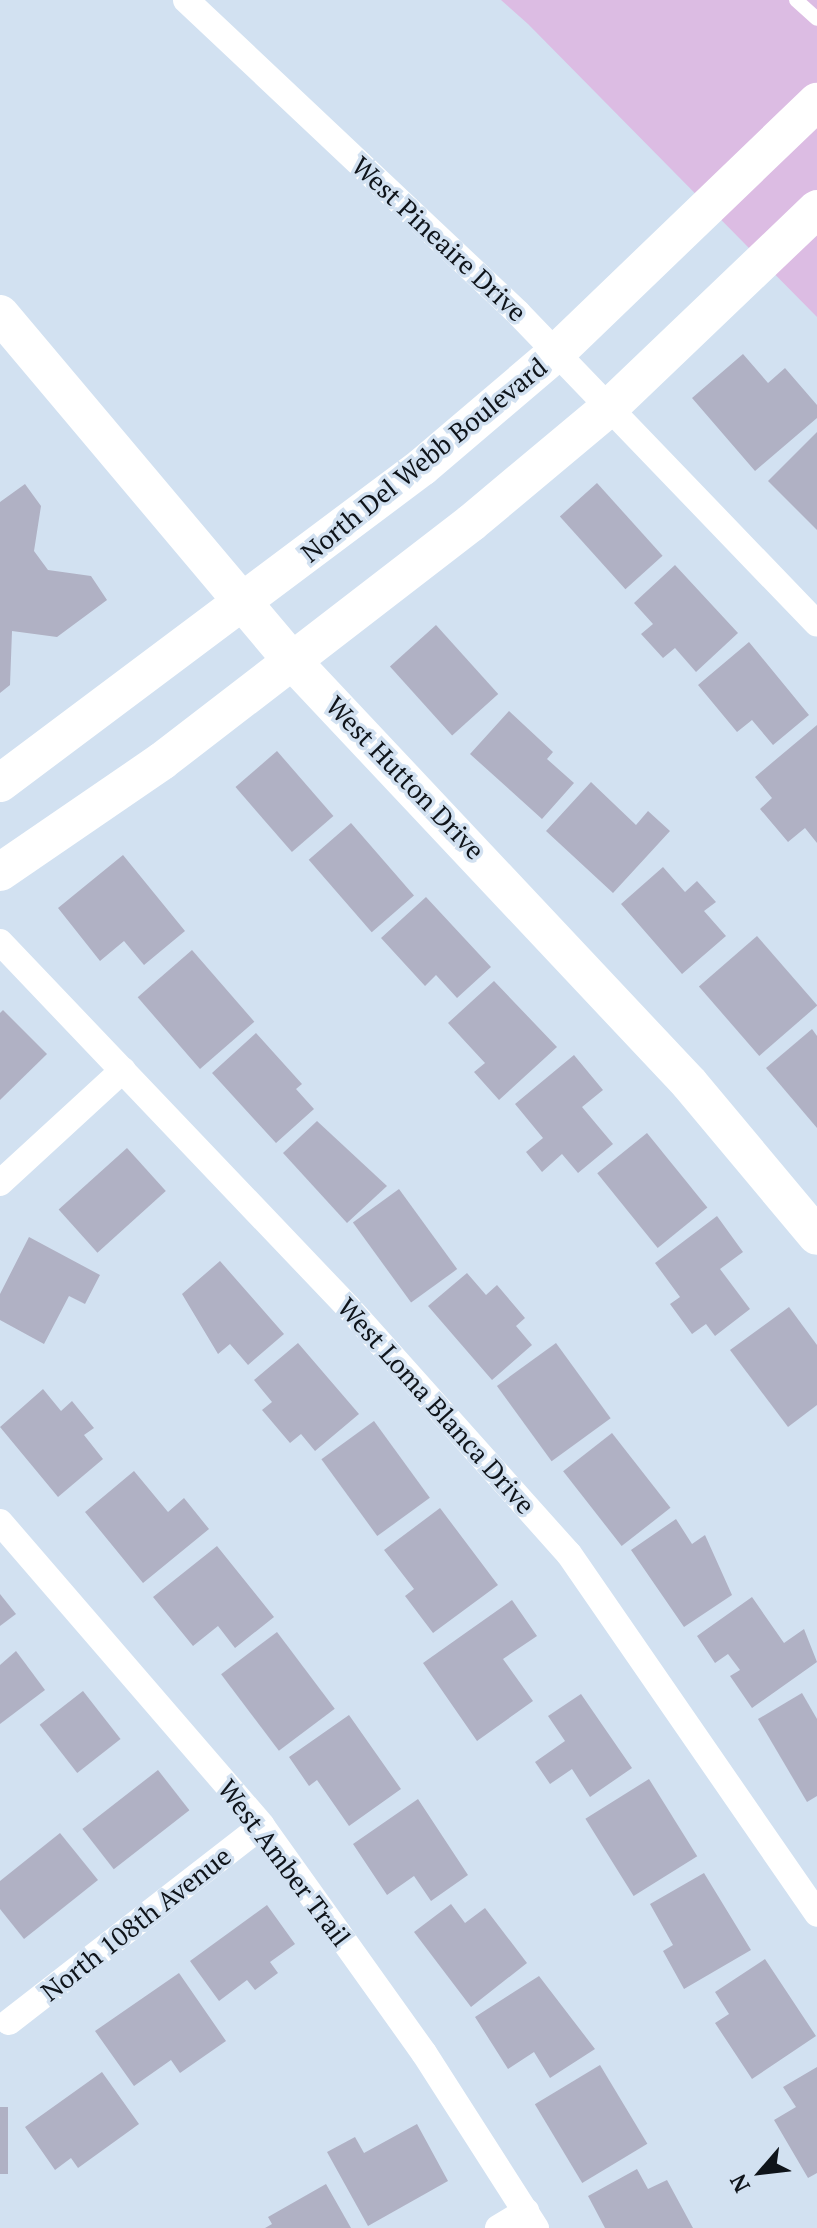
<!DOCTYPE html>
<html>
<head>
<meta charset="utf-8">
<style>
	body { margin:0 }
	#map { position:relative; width:817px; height:2228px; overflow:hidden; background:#d2e1f1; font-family:"PT Serif",serif }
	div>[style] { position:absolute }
	.green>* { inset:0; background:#dcbce3 }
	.building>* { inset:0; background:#b0b1c4; transform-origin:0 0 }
	.lane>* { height:14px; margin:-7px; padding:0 7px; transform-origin:7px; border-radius:7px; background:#fff }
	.street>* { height:26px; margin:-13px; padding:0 13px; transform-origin:13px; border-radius:13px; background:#fff }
	.secondary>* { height:38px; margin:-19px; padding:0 19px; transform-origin:19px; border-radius:19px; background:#fff }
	span { translate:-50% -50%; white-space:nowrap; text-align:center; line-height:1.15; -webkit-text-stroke:7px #d2e1f1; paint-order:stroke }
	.street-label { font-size:26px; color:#0f141a }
	.north { position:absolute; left:721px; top:2132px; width:80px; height:80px; -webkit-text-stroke:6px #d2e1f1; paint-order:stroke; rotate:242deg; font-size:22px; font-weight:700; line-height:32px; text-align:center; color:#0f141a }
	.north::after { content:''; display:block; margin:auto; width:28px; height:36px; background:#0f141a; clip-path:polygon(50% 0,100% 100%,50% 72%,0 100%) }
</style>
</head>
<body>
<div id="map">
	<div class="green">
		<div style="clip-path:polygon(501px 0,817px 0,817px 317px,528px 24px)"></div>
	</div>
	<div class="building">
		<div style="clip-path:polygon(743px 354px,768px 383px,785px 368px,817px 405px,817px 418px,755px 471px,692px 398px)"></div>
		<div style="clip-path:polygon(817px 432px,817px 530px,768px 481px)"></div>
		<div style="left:597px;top:483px;width:98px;height:50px;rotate:48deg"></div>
		<div style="clip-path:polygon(25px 484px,41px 506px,34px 551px,48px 570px,91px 576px,107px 600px,57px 637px,12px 631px,10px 685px,0 693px,0 502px)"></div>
		<div style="clip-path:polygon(675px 565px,738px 633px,696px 672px,675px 648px,663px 658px,641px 634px,653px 624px,634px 603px)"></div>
		<div style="left:436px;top:625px;width:93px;height:62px;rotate:48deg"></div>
		<div style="clip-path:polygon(749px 642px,809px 715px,773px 745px,752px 720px,737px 732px,698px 685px)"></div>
		<div style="clip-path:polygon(509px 711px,553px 752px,547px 759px,574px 783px,542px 819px,470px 754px)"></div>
		<div style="clip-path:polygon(817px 725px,817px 843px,805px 828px,788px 842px,760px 809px,772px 798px,755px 777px)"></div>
		<div style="left:277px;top:751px;width:86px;height:55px;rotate:49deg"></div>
		<div style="clip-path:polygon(591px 782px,636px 825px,648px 811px,670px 831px,613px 893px,546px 831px)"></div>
		<div style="left:351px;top:823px;width:96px;height:56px;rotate:49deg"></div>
		<div style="clip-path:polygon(123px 855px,185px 931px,144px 965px,124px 941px,100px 961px,58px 908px)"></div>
		<div style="clip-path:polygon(663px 867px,685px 892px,697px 881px,716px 902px,704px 911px,726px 936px,682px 974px,621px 904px)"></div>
		<div style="clip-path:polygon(426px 897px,491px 967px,457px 998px,436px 975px,425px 986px,381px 938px)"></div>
		<div style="left:757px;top:936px;width:92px;height:77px;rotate:49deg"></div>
		<div style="left:192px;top:950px;width:95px;height:72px;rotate:49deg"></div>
		<div style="clip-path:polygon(494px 981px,557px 1047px,499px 1100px,474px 1072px,485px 1063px,448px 1023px)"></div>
		<div style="clip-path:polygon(3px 1010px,47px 1054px,0 1100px,0 1013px)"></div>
		<div style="clip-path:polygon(812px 1029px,817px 1036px,817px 1128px,766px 1068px)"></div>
		<div style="clip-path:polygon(256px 1033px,302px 1084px,296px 1089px,314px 1109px,276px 1143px,212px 1073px)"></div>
		<div style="clip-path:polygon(574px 1055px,603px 1090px,582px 1107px,613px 1144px,578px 1173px,562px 1154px,542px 1172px,526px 1152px,543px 1138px,515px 1104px)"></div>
		<div style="clip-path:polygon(317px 1121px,387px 1186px,347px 1223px,283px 1153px)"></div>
		<div style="left:647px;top:1133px;width:96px;height:64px;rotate:51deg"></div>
		<div style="left:127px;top:1148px;width:58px;height:92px;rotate:48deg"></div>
		<div style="left:399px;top:1189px;width:99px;height:57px;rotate:54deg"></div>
		<div style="clip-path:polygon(717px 1216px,743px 1252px,720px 1269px,750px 1309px,715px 1336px,706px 1324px,692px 1334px,670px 1304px,680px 1297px,655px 1263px)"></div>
		<div style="clip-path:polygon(29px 1237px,100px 1275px,85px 1304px,69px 1296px,44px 1344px,0 1320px,0 1294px)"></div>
		<div style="clip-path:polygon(220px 1261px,284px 1334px,248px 1365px,230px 1344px,218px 1354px,182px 1294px)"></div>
		<div style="clip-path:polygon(467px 1273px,486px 1295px,497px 1285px,525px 1318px,516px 1326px,532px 1345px,492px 1380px,428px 1306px)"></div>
		<div style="clip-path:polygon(789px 1307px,817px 1345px,817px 1405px,788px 1427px,730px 1350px)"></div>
		<div style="clip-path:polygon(298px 1343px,359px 1414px,315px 1451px,301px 1434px,290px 1443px,262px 1410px,272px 1402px,254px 1380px)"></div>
		<div style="left:556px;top:1343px;width:93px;height:73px;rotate:54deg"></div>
		<div style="clip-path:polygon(43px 1389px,61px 1411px,72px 1401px,94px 1428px,84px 1435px,103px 1459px,58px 1497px,0 1427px)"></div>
		<div style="left:374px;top:1421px;width:95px;height:65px;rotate:54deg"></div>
		<div style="left:612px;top:1433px;width:95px;height:62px;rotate:52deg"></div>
		<div style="clip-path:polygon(134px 1471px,168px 1512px,184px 1498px,209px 1529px,143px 1583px,85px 1512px)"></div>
		<div style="clip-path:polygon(440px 1508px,498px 1585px,433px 1633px,405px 1596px,414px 1589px,384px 1550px)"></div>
		<div style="clip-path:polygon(676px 1519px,692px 1544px,705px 1535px,732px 1595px,684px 1627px,631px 1550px)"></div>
		<div style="clip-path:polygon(217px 1546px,274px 1617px,235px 1648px,218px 1626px,193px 1646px,153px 1597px)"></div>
		<div style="clip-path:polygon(0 1594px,16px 1614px,0 1626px)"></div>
		<div style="clip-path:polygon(752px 1597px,784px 1643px,804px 1629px,817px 1662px,752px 1708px,730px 1676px,740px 1670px,728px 1654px,715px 1663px,697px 1636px)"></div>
		<div style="clip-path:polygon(512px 1600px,537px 1636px,503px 1659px,533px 1701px,477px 1741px,423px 1663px)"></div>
		<div style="left:277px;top:1632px;width:96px;height:70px;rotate:53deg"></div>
		<div style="clip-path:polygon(16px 1651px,45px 1690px,0 1724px,0 1665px)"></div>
		<div style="left:83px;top:1691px;width:61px;height:55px;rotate:52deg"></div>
		<div style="clip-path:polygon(802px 1693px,817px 1719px,817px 1796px,807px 1802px,758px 1719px)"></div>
		<div style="clip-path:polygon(581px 1694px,632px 1768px,590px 1797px,572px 1769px,550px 1784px,535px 1762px,565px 1741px,548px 1716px)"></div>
		<div style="clip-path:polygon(349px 1715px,401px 1789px,349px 1826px,317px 1780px,309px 1786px,289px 1757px)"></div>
		<div style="left:158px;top:1770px;width:51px;height:96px;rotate:52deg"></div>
		<div style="left:649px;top:1779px;width:91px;height:75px;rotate:58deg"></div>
		<div style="clip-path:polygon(418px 1799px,468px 1875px,431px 1901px,414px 1876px,387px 1895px,353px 1844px)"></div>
		<div style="clip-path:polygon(60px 1833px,98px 1880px,24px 1939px,0 1909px,0 1881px)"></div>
		<div style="clip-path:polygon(704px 1873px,751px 1950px,684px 1989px,663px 1951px,673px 1945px,650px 1904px)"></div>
		<div style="clip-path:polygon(451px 1904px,465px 1923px,485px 1908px,527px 1963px,471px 2007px,414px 1932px)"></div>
		<div style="clip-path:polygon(267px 1905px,295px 1944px,270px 1962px,278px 1973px,255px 1990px,247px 1980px,219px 2001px,190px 1961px)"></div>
		<div style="clip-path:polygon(765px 1959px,816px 2036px,752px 2079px,715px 2023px,729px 2014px,715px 1992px)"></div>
		<div style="clip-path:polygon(179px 1973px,226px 2041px,180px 2073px,171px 2060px,134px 2086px,95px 2031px)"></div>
		<div style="clip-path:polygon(539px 1976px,595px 2049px,550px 2078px,534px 2052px,508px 2069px,475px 2017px)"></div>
		<div style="left:600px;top:2065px;width:92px;height:76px;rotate:59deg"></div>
		<div style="clip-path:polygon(817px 2067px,817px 2173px,808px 2178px,774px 2120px,796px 2107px,783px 2087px)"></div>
		<div style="clip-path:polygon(102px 2072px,139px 2124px,78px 2168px,71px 2158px,55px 2170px,25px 2127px)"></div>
		<div style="left:0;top:2107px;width:8px;height:67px"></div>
		<div style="clip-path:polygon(417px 2124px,448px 2181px,368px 2226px,327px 2152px,355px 2137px,364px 2153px)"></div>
		<div style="clip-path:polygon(637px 2169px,648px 2189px,667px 2180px,693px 2228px,605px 2228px,588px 2196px)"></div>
		<div style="clip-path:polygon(326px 2184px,351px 2228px,265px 2228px,272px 2224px,268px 2217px)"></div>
	</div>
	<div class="lane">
		<div style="left:796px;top:0;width:28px;rotate:42deg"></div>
	</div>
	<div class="street">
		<div style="left:186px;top:0;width:456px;rotate:43.3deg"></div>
		<div style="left:518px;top:313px;width:431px;rotate:46.1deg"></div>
		<div style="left:0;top:942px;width:504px;rotate:46.37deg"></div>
		<div style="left:348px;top:1307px;width:331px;rotate:48.2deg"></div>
		<div style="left:569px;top:1554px;width:437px;rotate:55.4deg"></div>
		<div style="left:0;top:1183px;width:167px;rotate:-42.6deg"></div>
		<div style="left:0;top:1522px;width:401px;rotate:49.2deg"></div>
		<div style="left:262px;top:1826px;width:279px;rotate:54.5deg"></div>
		<div style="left:424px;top:2053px;width:208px;rotate:57.4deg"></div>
		<div style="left:9px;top:2022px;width:320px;rotate:-37.8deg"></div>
		<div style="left:498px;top:2228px;width:33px;rotate:-31deg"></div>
	</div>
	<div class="secondary">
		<div style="left:0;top:314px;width:456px;rotate:49.9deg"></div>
		<div style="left:294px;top:663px;width:577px;rotate:46.76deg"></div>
		<div style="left:689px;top:1083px;width:199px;rotate:50.1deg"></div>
		<div style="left:0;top:783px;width:527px;rotate:-36.83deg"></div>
		<div style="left:422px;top:467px;width:177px;rotate:-40.4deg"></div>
		<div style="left:557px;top:352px;width:361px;rotate:-43.9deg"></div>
		<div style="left:0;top:872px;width:196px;rotate:-34.4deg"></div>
		<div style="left:162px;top:761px;width:390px;rotate:-37.6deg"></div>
		<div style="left:471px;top:523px;width:182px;rotate:-39.9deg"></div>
		<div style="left:611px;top:406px;width:285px;rotate:-43.7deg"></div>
	</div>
	<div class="street-label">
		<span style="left:439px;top:239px;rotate:43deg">West Pineaire Drive</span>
		<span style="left:424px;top:460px;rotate:-39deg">North Del Webb Boulevard</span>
		<span style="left:405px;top:778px;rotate:46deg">West Hutton Drive</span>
		<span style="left:436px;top:1406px;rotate:48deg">West Loma Blanca Drive</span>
		<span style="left:284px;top:1863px;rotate:53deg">West Amber Trail</span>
		<span style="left:136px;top:1924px;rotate:-38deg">North 108th Avenue</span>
	</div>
	<div class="north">N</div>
</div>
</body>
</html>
